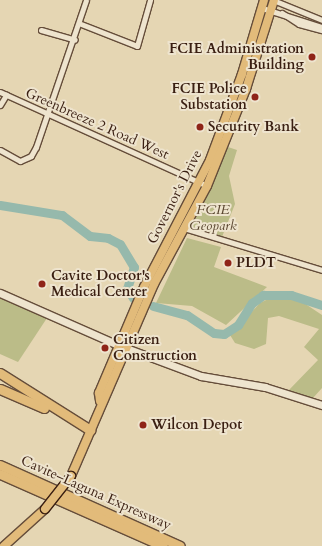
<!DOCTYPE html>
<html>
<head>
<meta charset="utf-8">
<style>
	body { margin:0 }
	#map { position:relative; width:322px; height:546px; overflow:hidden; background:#e5d6b3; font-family:Cardo,serif }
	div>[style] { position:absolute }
	.green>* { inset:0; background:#bbbc88 }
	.river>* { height:9px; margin:-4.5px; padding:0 4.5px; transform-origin:4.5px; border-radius:4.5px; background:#96b9ac }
	.roads { filter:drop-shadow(1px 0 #654d3a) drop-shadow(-1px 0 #654d3a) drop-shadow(0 1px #654d3a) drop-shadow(0 -1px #654d3a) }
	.street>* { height:5px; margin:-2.5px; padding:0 2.5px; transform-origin:2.5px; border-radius:2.5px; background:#eee4ce }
	.secondary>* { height:7px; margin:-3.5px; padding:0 3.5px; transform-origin:3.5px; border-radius:3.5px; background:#eee4ce }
	.primary>* { height:8px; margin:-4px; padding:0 4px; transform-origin:4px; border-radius:4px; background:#e2bb7a }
	.highway>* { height:9px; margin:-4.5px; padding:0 4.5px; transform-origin:4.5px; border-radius:4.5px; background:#e2bb7a }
	.bridges { filter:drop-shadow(1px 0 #3a1f12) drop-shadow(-1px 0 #3a1f12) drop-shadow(0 1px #3a1f12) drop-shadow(0 -1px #3a1f12) }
	.primary-bridge>* { height:8px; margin:-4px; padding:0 4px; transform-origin:4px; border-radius:4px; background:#e2bb7a }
	.dots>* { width:11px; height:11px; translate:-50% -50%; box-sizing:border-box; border:2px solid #eee4ce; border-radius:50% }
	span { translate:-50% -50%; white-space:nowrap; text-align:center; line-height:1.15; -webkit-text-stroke:4px #eee4ce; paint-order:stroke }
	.poi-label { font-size:14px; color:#3a1f12; font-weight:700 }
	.right { translate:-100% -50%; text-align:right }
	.left { translate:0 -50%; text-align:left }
	.street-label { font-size:14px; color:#3a1f12 }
	.park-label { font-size:14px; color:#5a4630; font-style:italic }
</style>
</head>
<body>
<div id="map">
	<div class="green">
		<div style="clip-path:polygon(228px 147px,237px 150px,229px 176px,235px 204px,222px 237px,191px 229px)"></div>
		<div style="clip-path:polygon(187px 238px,221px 247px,214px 267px,267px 287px,226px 325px,192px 306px,156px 303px)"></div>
		<div style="clip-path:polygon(0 295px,47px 318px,18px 362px,0 354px)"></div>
		<div style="clip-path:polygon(272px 297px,298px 299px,322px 315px,322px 388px,313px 398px,288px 391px,318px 360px,304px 347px,319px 329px,279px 316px,268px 318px,266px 344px,254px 349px,235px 343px,230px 335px,260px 303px)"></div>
	</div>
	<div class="river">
		<div style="left:0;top:205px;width:63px;rotate:9.2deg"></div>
		<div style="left:62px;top:215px;width:35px;rotate:37deg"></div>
		<div style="left:90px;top:236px;width:18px;rotate:6deg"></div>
		<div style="left:108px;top:238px;width:13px;rotate:27deg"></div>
		<div style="left:120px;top:244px;width:27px;rotate:59deg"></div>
		<div style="left:134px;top:267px;width:22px;rotate:108deg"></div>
		<div style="left:127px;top:288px;width:12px;rotate:59deg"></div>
		<div style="left:153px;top:306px;width:35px;rotate:15deg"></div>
		<div style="left:187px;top:315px;width:32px;rotate:34deg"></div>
		<div style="left:214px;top:333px;width:10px;rotate:6deg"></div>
		<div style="left:224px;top:334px;width:17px;rotate:-33deg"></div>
		<div style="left:238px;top:325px;width:26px;rotate:-58deg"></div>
		<div style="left:252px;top:303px;width:14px;rotate:-36deg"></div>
		<div style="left:263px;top:295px;width:28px"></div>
		<div style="left:291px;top:295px;width:33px;rotate:18deg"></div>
	</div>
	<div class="roads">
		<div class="street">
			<div style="left:273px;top:0;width:53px;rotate:22.2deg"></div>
			<div style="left:262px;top:8px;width:63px;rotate:17.6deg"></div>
			<div style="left:282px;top:13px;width:20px;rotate:33deg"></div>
			<div style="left:299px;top:24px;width:24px;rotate:15deg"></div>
			<div style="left:81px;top:24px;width:60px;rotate:21.4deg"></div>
			<div style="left:137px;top:46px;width:48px;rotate:-74.2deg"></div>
			<div style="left:41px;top:30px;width:35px;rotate:16deg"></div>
			<div style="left:0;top:92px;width:227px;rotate:24.4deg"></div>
			<div style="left:0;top:105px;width:12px;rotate:-59deg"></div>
			<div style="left:0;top:150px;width:23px;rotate:29deg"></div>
			<div style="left:20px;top:161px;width:12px;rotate:-24deg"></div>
			<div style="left:31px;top:156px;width:10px;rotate:-61deg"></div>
			<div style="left:36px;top:147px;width:155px;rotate:-71.2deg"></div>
			<div style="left:184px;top:228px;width:144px;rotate:16.9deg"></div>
		</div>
		<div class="secondary">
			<div style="left:0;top:293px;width:129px;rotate:23.8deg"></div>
			<div style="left:126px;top:348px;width:80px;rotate:20.5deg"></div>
			<div style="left:201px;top:376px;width:65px;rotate:9.8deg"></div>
			<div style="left:265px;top:387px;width:60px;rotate:17.5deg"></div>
		</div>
		<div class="primary">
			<div style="left:100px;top:401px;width:8px;rotate:-97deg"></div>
			<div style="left:99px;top:393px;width:115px;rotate:-67deg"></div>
			<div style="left:144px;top:287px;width:143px;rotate:-62.5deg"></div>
			<div style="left:210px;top:160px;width:92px;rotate:-69.6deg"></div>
			<div style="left:242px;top:74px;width:77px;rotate:-73.4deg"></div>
			<div style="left:71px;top:476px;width:209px;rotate:-66.6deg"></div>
			<div style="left:154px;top:284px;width:111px;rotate:-61.6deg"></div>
			<div style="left:207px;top:186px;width:105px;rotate:-68.1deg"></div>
			<div style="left:246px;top:89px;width:93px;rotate:-72.5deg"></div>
			<div style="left:4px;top:546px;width:55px;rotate:-42.1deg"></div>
		</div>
		<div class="highway">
			<div style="left:0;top:373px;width:107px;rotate:32.3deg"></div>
			<div style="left:0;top:389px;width:48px;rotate:23.4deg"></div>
			<div style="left:0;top:465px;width:197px;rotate:24.2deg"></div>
			<div style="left:0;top:474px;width:178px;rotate:23.8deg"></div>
		</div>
	</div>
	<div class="bridges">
		<div class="primary-bridge">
			<div style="left:45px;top:509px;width:42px;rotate:-51.8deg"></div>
		</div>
	</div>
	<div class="dots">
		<div style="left:312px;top:57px;background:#8f2418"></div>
		<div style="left:255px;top:97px;background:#8f2418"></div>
		<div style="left:200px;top:127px;background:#8f2418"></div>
		<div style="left:228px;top:263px;background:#8f2418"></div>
		<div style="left:42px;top:284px;background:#8f2418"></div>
		<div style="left:105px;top:348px;background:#8f2418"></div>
		<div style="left:143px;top:425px;background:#8f2418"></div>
	</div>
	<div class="poi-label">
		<span class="right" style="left:304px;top:57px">FCIE Administration<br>Building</span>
		<span class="right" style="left:247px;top:97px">FCIE Police<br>Substation</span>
		<span class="left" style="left:208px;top:127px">Security Bank</span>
		<span class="left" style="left:236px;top:263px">PLDT</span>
		<span class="left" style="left:51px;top:284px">Cavite Doctor's<br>Medical Center</span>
		<span class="left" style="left:113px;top:348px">Citizen<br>Construction</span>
		<span class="left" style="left:151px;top:425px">Wilcon Depot</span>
	</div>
	<div class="street-label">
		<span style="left:97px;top:124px;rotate:24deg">Greenbreeze 2 Road West</span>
		<span style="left:175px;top:197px;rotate:-63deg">Governor's Drive</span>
		<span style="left:96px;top:493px;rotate:24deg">Cavite–Laguna Expressway</span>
	</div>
	<div class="park-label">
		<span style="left:213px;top:218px">FCIE<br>Geopark</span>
	</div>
</div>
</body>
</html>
